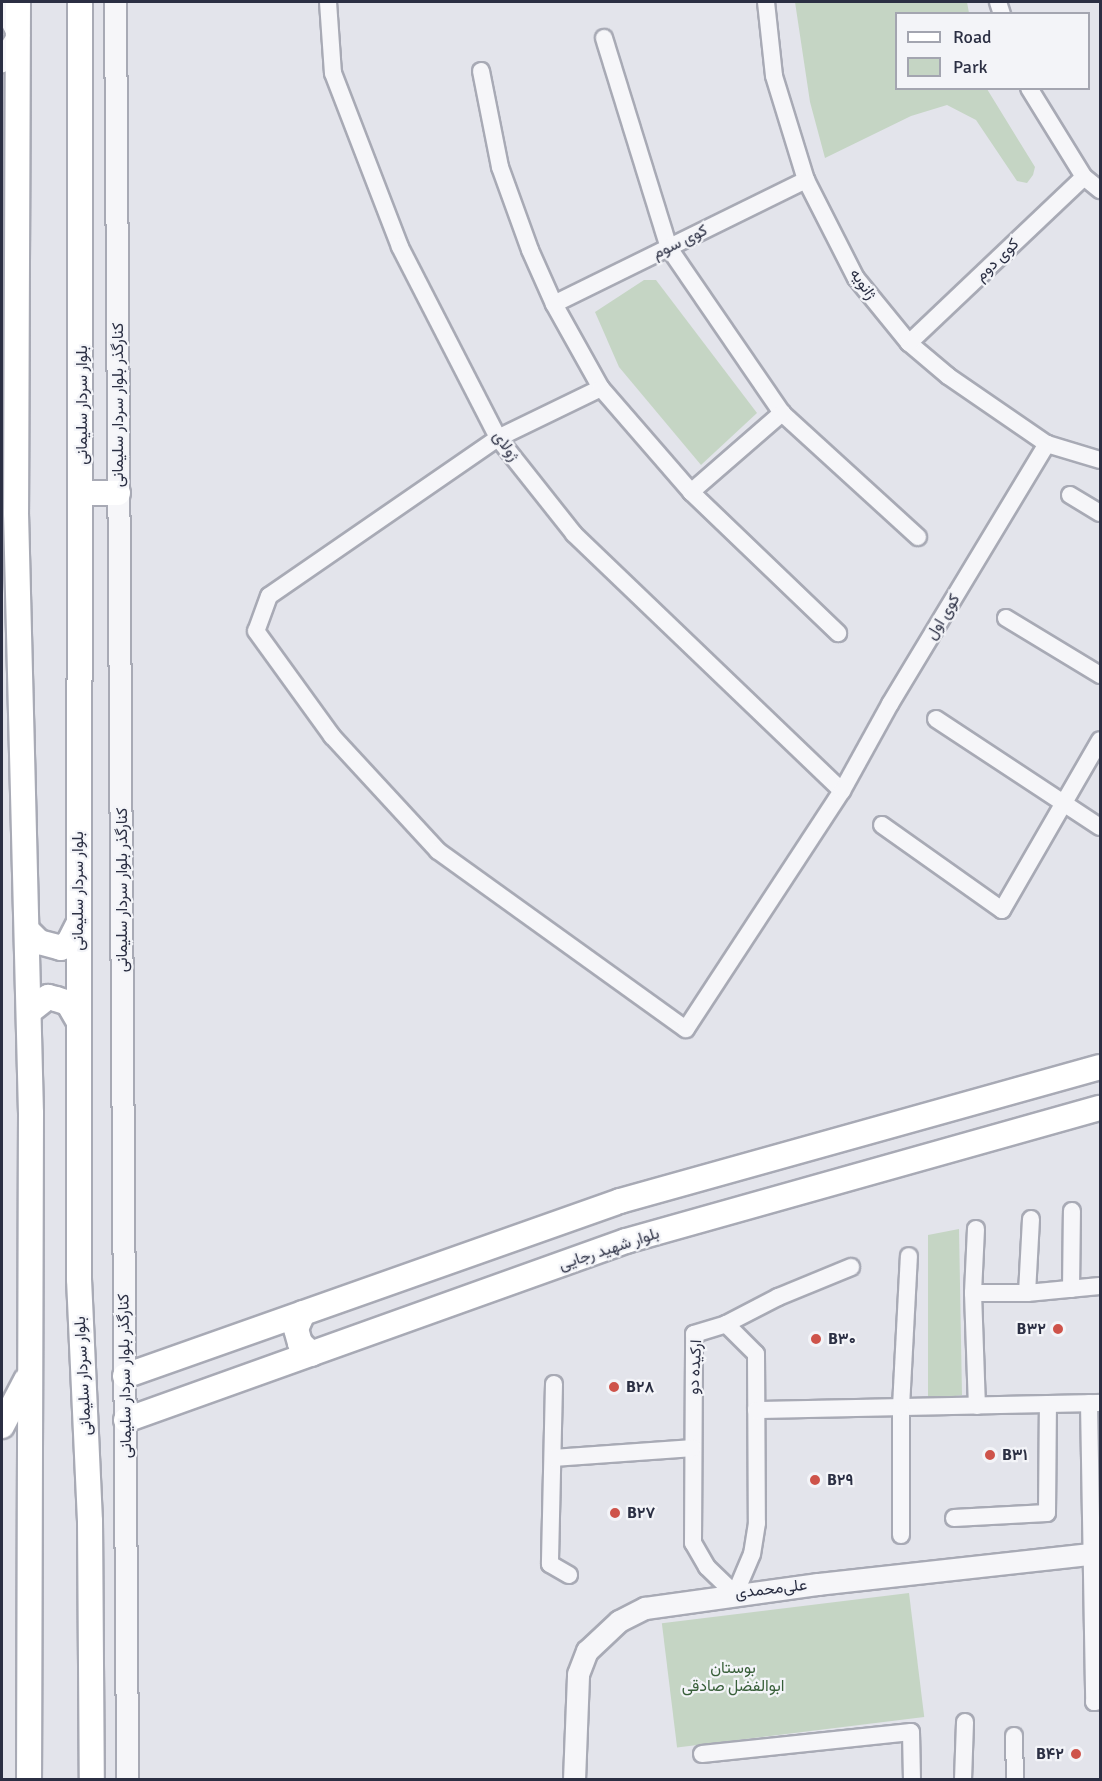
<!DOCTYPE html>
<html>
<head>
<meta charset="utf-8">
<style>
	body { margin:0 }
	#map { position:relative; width:1102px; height:1781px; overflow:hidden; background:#e3e4eb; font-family:Signika,Vazirmatn,sans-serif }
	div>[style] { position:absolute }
	.green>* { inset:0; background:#c5d5c4; transform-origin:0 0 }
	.roads { filter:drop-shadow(2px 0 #a8aab5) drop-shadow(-2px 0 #a8aab5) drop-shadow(0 2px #a8aab5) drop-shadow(0 -2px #a8aab5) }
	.minor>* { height:16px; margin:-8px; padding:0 8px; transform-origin:8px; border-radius:8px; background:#f6f6f9 }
	.tertiary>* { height:21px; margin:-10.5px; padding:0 10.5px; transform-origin:10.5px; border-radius:10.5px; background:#f6f6f9 }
	.secondary>* { height:24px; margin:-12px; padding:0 12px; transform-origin:12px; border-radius:12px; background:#fff }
	.dots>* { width:16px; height:16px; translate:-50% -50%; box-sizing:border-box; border:3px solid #f3f4f8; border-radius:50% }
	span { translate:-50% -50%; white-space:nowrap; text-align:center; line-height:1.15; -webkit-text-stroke:4.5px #f3f4f8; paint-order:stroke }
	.street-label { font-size:16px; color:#2b2f43 }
	.poi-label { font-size:16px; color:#2b2f43; font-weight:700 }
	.right { translate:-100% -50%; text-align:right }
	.left { translate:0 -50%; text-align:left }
	.park-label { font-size:16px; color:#385f39 }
	.frame { position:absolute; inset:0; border:3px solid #2b2f43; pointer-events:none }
	.legend { position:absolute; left:895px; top:12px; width:195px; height:78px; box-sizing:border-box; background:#f3f4f8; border:2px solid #a3a5b0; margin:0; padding:8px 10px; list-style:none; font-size:18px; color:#2b2f43 }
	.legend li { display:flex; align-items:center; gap:12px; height:30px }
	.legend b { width:30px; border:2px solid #a3a5b0 }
</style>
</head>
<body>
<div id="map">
	<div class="green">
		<div style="clip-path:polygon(795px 2px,967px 2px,969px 13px,896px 14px,896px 88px,987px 89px,1035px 167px,1033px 175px,1027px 183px,1017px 181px,976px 120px,947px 105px,911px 116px,825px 158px,810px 102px)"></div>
		<div style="clip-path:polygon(644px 280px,656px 280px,757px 413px,701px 465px,619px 367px,595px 312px)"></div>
		<div style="clip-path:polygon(959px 1229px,962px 1395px,928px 1400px,928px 1235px)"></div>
		<div style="left:909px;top:1593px;width:125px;height:249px;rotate:83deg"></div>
	</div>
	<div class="roads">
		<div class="minor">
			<div style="left:328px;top:2px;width:71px;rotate:86deg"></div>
			<div style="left:333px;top:73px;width:186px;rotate:68.9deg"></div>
			<div style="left:400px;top:247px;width:215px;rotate:62.8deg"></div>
			<div style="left:498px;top:438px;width:122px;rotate:51.6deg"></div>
			<div style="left:574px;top:534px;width:371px;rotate:43.8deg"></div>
			<div style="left:766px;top:2px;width:74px;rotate:83.8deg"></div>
			<div style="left:774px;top:76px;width:109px;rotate:72.9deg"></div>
			<div style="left:806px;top:180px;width:110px;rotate:63deg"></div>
			<div style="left:856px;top:278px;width:84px;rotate:50.8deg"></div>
			<div style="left:909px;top:343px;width:51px;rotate:40.2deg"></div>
			<div style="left:948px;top:376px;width:120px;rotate:34.5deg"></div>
			<div style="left:1047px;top:444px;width:55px;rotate:16.8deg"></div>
			<div style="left:998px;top:2px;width:13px;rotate:72deg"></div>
			<div style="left:604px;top:38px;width:220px;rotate:72.8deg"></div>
			<div style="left:669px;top:248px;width:200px;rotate:55.6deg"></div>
			<div style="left:782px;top:413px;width:184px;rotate:42.4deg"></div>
			<div style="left:481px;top:71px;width:98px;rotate:78.8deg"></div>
			<div style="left:500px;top:167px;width:88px;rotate:70.1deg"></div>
			<div style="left:530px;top:250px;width:59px;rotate:66deg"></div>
			<div style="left:554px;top:304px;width:96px;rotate:60.8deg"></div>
			<div style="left:601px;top:388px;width:114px;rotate:154.1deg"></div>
			<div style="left:498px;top:438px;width:278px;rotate:145.4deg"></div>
			<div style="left:269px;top:596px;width:37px;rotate:110deg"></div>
			<div style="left:256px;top:631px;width:130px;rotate:54.1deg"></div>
			<div style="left:332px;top:736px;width:156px;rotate:47.3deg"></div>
			<div style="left:438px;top:851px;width:305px;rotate:35.7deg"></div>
			<div style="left:686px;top:1029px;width:285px;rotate:-56.8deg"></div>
			<div style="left:842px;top:791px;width:99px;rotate:-61.1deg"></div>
			<div style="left:890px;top:704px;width:304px;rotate:-58.9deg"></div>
			<div style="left:1029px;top:88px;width:105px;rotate:58.3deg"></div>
			<div style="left:1084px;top:177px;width:21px;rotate:39deg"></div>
			<div style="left:554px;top:304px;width:281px;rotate:-26.2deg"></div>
			<div style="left:909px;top:343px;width:241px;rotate:-43.5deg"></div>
			<div style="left:601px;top:388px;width:138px;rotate:49.1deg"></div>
			<div style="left:691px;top:492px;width:204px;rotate:43.8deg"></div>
			<div style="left:691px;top:492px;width:121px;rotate:-41deg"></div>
			<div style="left:1070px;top:495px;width:35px;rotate:31deg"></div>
			<div style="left:1006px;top:618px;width:110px;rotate:31.2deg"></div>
			<div style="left:936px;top:719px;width:196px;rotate:33.4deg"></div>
			<div style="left:882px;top:825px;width:147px;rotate:35.3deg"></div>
			<div style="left:1002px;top:910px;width:196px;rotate:-60deg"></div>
			<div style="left:976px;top:1229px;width:64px;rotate:92.7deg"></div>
			<div style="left:973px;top:1293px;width:113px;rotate:88deg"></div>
			<div style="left:1071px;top:1289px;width:78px;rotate:-89.3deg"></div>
			<div style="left:973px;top:1293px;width:54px"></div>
			<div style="left:1027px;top:1293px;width:73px;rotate:-5.5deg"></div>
			<div style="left:1027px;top:1293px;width:74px;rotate:-86.9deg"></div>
			<div style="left:726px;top:1324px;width:42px;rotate:45deg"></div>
			<div style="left:756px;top:1354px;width:169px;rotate:89.7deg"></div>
			<div style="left:757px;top:1523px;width:31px;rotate:99deg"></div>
			<div style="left:752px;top:1554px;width:43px;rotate:113deg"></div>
			<div style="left:735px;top:1594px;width:39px;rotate:-136deg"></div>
			<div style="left:707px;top:1567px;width:28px;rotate:-120deg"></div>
			<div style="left:693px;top:1543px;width:209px;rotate:-89.7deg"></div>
			<div style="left:694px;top:1334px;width:34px;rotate:-17deg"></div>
			<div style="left:726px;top:1324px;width:59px;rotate:-27.4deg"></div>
			<div style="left:778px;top:1297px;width:79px;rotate:-22.3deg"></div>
			<div style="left:554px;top:1384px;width:180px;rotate:91.3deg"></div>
			<div style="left:550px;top:1564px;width:22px;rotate:30deg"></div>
			<div style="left:1089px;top:1403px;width:299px;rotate:89deg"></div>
			<div style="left:1094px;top:1702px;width:6px;rotate:-9deg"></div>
			<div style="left:756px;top:1410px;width:344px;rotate:-1.2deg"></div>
			<div style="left:554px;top:1458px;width:139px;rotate:-4.1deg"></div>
			<div style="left:954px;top:1518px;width:93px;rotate:-3.1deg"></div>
			<div style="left:1047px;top:1513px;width:109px;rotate:-89.5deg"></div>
			<div style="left:901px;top:1535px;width:128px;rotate:-90deg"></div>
			<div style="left:901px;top:1407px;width:151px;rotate:-87deg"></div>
			<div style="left:1014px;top:1736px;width:44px;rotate:88.7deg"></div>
			<div style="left:702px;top:1754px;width:210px;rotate:-6deg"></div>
			<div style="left:911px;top:1732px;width:48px;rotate:88.8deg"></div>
			<div style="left:963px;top:1780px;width:58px;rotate:-88deg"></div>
		</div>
		<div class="tertiary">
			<div style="left:115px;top:2px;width:1778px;rotate:89.61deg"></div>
			<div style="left:2px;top:3px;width:36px;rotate:63deg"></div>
			<div style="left:18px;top:35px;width:31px;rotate:122deg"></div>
			<div style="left:574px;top:1780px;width:106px;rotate:-87.8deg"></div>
			<div style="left:578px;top:1674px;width:25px;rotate:-69deg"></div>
			<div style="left:587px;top:1651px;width:44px;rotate:-43.2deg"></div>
			<div style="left:619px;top:1621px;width:29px;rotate:-27deg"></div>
			<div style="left:645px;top:1608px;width:175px;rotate:-7.9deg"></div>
			<div style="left:818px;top:1584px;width:284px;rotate:-6.3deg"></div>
		</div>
		<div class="secondary">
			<div style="left:18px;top:2px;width:511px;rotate:90.22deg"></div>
			<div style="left:16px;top:513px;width:600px;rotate:88.57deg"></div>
			<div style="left:31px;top:1113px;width:667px;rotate:90.17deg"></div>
			<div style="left:80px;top:2px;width:1277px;rotate:90.04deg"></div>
			<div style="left:79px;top:1279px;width:242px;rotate:87.4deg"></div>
			<div style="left:90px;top:1521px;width:259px;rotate:89.6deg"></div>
			<div style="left:82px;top:493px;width:36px"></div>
			<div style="left:28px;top:931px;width:16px;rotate:45deg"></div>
			<div style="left:39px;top:942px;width:23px;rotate:15deg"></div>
			<div style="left:61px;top:948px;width:10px;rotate:-37deg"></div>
			<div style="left:69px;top:942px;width:22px;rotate:-63deg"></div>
			<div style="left:30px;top:1011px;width:23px;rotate:-38deg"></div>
			<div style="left:48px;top:997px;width:8px;rotate:14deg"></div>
			<div style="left:56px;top:999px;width:13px;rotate:18deg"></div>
			<div style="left:68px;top:1003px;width:22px;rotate:60deg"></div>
			<div style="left:303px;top:1313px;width:17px;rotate:114deg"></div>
			<div style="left:296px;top:1329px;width:15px;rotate:74deg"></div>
			<div style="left:300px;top:1343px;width:16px;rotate:43deg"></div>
			<div style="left:125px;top:1376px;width:525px;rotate:-19.47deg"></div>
			<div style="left:620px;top:1201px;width:498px;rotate:-15.6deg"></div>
			<div style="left:126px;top:1420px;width:531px;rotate:-19.7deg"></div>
			<div style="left:626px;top:1241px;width:492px;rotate:-15.7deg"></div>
			<div style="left:2px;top:1426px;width:52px;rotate:-62.4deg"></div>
		</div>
	</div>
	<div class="dots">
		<div style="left:1058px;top:1329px;background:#ce534a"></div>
		<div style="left:816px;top:1339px;background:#ce534a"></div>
		<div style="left:614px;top:1387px;background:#ce534a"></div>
		<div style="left:990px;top:1455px;background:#ce534a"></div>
		<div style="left:815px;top:1480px;background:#ce534a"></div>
		<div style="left:615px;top:1513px;background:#ce534a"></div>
		<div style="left:1076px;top:1754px;background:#ce534a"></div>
	</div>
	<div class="street-label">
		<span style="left:680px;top:242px;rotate:-26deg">کوی سوم</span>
		<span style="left:997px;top:260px;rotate:-44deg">کوی دوم</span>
		<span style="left:863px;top:284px;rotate:55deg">ژانویه</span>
		<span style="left:82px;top:405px;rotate:-90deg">بلوار سردار سلیمانی</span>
		<span style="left:118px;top:405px;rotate:-90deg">کنارگذر بلوار سردار سلیمانی</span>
		<span style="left:506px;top:446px;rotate:55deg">ژولای</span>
		<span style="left:943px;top:617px;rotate:-59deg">کوی اول</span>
		<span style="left:122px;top:890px;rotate:-90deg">کنارگذر بلوار سردار سلیمانی</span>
		<span style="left:78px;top:891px;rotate:-90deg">بلوار سردار سلیمانی</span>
		<span style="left:609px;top:1249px;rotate:-18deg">بلوار شهید رجایی</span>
		<span style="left:695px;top:1367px;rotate:-87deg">ارکیده دو</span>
		<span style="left:83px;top:1376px;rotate:-93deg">بلوار سردار سلیمانی</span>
		<span style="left:125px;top:1376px;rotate:-91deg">کنارگذر بلوار سردار سلیمانی</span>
		<span style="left:771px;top:1589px;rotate:-7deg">علی‌محمدی</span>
	</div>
	<div class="poi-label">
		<span class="right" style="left:1046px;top:1329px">B۳۲</span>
		<span class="left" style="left:828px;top:1339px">B۳۰</span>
		<span class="left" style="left:626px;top:1387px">B۲۸</span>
		<span class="left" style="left:1002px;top:1455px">B۳۱</span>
		<span class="left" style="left:827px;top:1480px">B۲۹</span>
		<span class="left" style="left:627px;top:1513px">B۲۷</span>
		<span class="right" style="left:1064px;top:1754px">B۴۲</span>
	</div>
	<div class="park-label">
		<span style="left:733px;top:1677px">بوستان<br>ابوالفضل صادقی</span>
	</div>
	<div class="frame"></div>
	<ul class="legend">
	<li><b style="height:8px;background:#fff"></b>Road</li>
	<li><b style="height:16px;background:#c5d5c4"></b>Park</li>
	</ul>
</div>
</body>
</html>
